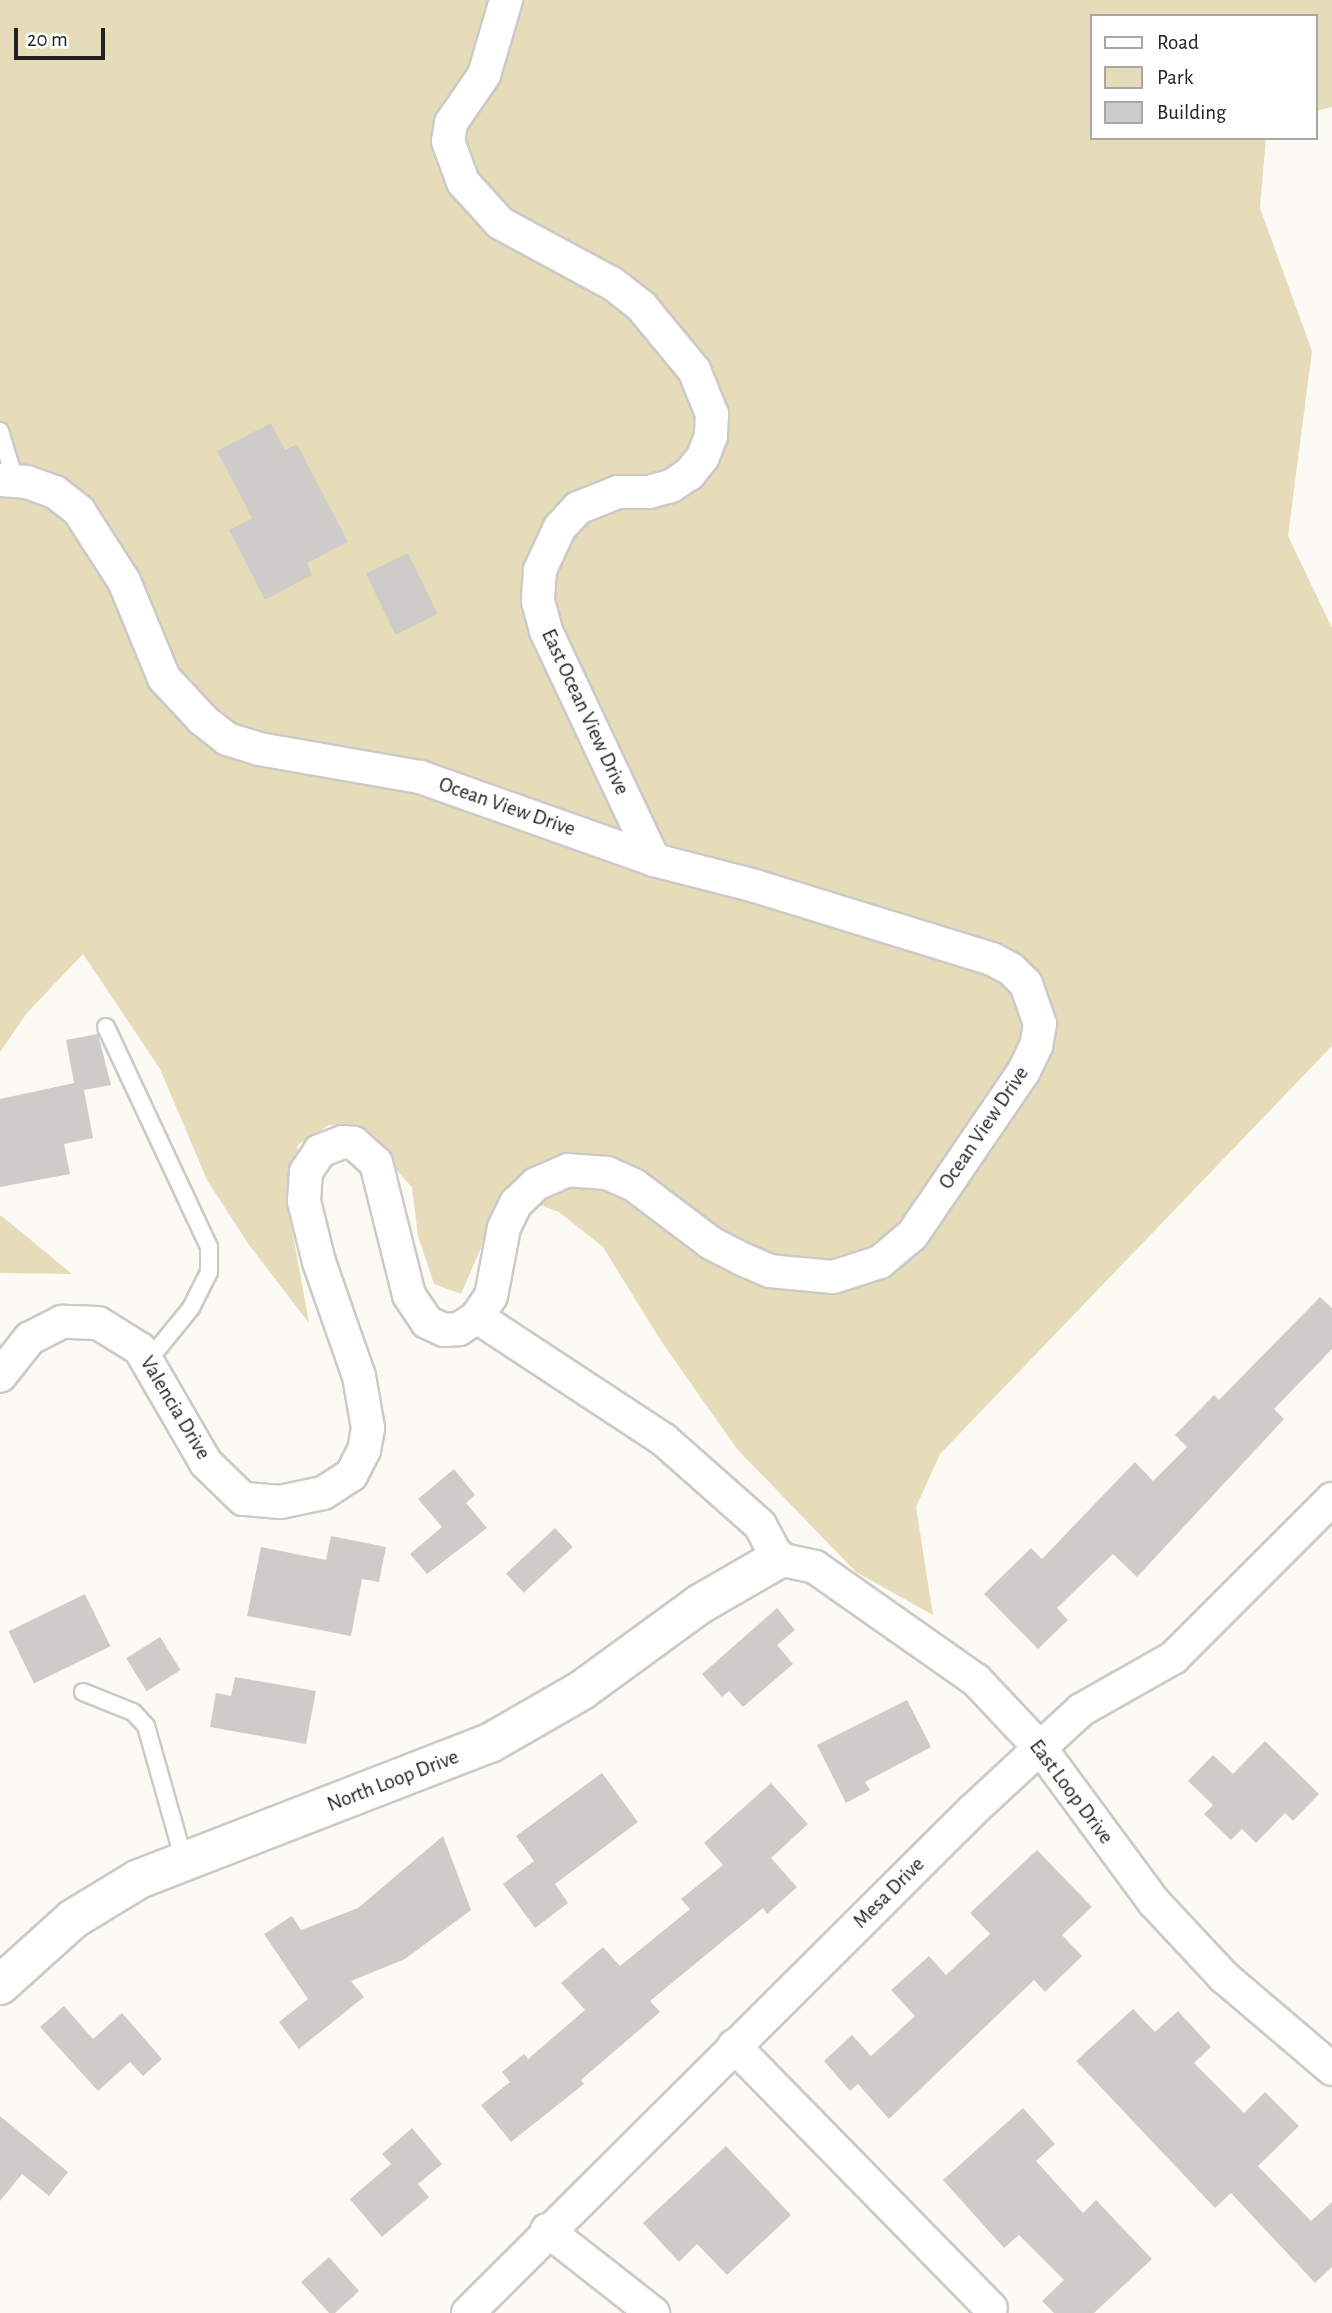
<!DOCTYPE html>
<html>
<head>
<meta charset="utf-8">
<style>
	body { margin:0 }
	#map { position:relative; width:1332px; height:2313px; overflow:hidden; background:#fbfaf5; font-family:"Alegreya Sans",sans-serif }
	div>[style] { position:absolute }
	.green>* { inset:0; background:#e7dcba }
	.building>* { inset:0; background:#ceccc8; transform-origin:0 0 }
	.roads { filter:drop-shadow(2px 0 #cccac6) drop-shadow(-2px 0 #cccac6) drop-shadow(0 2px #cccac6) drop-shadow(0 -2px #cccac6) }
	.service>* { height:16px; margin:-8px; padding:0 8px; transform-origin:8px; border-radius:8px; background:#fff }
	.minor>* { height:32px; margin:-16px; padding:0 16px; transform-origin:16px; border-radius:16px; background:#fff }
	.tertiary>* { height:38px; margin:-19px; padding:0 19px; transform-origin:19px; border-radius:19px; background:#fff }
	span { translate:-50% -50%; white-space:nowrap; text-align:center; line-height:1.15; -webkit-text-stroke:7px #fff; paint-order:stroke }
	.street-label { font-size:21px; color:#222220 }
	.legend { position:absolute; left:1090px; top:14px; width:228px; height:126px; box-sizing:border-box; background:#fff; border:2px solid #a7a7a6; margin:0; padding:9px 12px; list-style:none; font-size:21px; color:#222220 }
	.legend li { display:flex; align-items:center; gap:14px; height:35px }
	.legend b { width:35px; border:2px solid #a7a7a6 }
	.scale { position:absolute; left:14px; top:28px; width:91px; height:32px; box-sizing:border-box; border:4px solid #222220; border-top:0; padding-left:9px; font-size:21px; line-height:24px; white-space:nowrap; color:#222220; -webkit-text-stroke:5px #fff; paint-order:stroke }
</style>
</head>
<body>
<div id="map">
	<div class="green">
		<div style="clip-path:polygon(0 0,1332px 0,1332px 107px,1316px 111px,1316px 16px,1092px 16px,1092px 138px,1266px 138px,1260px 208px,1312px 351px,1288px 536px,1332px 628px,1332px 1046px,940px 1454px,916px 1507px,933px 1615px,856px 1572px,737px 1449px,661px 1341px,603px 1247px,559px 1212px,505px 1193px,461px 1294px,434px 1284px,418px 1236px,412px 1187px,356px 1128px,329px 1125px,298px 1145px,288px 1207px,309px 1323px,249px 1245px,207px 1180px,160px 1069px,83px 954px,27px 1013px,0 1052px)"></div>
		<div style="clip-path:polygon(0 1216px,3px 1217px,72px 1274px,0 1273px)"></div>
	</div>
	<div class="building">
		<div style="clip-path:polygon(271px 423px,285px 450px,297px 444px,348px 542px,307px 563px,312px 575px,265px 600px,229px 530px,252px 518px,217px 451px)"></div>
		<div style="left:408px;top:553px;width:68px;height:47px;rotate:64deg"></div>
		<div style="clip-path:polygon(98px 1034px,111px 1085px,84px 1090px,93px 1138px,64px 1144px,70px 1174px,0 1187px,0 1099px,74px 1083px,66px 1040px)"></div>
		<div style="clip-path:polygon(1320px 1297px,1332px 1308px,1332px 1349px,1274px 1409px,1284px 1419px,1137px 1577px,1113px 1554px,1057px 1608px,1068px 1620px,1038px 1649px,984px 1594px,1031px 1548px,1042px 1559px,1135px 1462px,1153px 1481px,1187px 1447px,1175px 1435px,1214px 1395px,1219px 1400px)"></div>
		<div style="clip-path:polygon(454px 1469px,475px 1495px,466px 1503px,487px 1528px,427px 1574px,410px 1554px,442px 1527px,418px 1499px)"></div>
		<div style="left:555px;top:1528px;width:26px;height:67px;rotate:47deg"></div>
		<div style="clip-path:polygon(331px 1536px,386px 1547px,379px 1582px,362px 1579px,351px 1636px,247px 1616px,261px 1547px,326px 1560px)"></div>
		<div style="left:85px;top:1594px;width:58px;height:85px;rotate:64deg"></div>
		<div style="clip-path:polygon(777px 1608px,795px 1630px,777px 1645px,793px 1664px,743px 1707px,729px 1691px,722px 1697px,702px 1674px)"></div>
		<div style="left:160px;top:1637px;width:39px;height:40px;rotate:58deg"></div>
		<div style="clip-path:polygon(235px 1677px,316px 1691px,306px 1744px,210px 1727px,216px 1693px,231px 1696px)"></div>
		<div style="clip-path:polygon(907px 1700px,931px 1747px,865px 1782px,870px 1790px,846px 1803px,817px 1745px)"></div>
		<div style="clip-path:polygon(1265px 1741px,1319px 1794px,1293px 1821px,1285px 1813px,1256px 1843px,1242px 1829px,1231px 1840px,1204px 1814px,1213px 1805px,1188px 1781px,1213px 1755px,1233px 1774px)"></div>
		<div style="clip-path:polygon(602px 1773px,638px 1822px,555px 1884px,568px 1903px,535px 1928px,503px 1884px,534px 1861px,516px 1836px)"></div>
		<div style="clip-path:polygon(771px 1783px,808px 1824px,771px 1858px,797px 1887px,767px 1914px,763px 1908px,650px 2001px,660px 2012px,581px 2080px,584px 2084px,511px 2142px,481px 2105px,510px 2082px,502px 2072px,524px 2054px,528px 2059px,585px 2010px,561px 1983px,603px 1947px,620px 1966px,690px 1909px,681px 1899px,723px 1865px,704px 1843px)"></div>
		<div style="clip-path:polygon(443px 1836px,471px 1910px,405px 1959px,351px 1981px,364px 1997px,299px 2049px,279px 2022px,308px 1999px,264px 1934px,292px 1916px,301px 1930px,358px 1908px)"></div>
		<div style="clip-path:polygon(1037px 1850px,1092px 1907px,1062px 1935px,1082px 1956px,1045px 1992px,1034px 1980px,889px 2119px,858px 2084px,850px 2091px,824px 2061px,852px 2035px,871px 2056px,915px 2016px,891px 1990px,929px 1956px,946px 1975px,990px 1934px,970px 1913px)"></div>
		<div style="clip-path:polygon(64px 2006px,93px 2039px,122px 2013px,162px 2059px,143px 2076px,130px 2062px,98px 2091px,40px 2027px)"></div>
		<div style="clip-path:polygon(1133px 2009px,1155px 2032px,1178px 2011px,1211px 2047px,1194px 2063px,1244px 2113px,1265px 2092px,1299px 2126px,1258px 2166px,1311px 2221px,1332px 2202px,1332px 2267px,1315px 2283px,1231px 2193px,1215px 2208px,1076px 2061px)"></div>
		<div style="clip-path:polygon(1023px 2108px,1055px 2144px,1036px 2161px,1083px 2213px,1096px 2200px,1152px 2259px,1094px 2313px,1054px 2313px,1042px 2301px,1064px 2280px,1019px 2235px,1004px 2248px,943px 2180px)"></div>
		<div style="clip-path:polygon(0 2116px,68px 2172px,49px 2196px,22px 2174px,0 2201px)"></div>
		<div style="clip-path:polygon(412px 2128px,442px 2164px,418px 2184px,429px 2197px,382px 2237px,350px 2199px,391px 2164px,382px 2154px)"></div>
		<div style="clip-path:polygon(726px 2146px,791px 2215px,727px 2275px,697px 2244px,679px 2262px,643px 2223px)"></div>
		<div style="clip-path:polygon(329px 2257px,359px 2291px,335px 2313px,329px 2313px,301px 2282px)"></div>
	</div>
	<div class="roads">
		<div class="service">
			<div style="left:0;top:431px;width:51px;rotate:73deg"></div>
			<div style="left:106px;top:1027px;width:243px;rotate:64.9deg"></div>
			<div style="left:209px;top:1247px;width:25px;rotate:90deg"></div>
			<div style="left:209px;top:1272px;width:40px;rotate:116.6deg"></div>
			<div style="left:191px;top:1308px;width:70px;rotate:129.2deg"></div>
			<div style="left:83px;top:1692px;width:54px;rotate:21.8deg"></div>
			<div style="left:133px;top:1712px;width:19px;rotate:47deg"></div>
			<div style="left:146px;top:1726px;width:139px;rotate:74.2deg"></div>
		</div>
		<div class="minor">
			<div style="left:506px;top:0;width:78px;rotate:106.3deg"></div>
			<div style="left:484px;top:75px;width:58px;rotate:124.5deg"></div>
			<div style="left:451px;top:123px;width:18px;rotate:99deg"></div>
			<div style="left:448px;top:141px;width:44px;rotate:69.9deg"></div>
			<div style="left:463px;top:182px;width:55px;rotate:47.9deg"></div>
			<div style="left:500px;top:223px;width:128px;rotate:28.4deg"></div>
			<div style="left:613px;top:284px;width:37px;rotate:38deg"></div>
			<div style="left:642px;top:307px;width:82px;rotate:50.5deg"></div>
			<div style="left:694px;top:370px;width:48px;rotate:67.8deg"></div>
			<div style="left:712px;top:414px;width:22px;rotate:93deg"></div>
			<div style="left:711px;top:436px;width:22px;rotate:111deg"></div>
			<div style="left:703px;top:457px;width:22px;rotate:129deg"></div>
			<div style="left:689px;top:474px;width:22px;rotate:146deg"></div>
			<div style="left:671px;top:486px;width:23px;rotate:165deg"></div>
			<div style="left:649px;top:492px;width:31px;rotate:180deg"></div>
			<div style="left:618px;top:492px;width:43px;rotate:158.2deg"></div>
			<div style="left:578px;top:508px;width:26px;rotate:133deg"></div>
			<div style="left:560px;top:527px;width:47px;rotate:114.9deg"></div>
			<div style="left:540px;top:570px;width:31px;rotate:94deg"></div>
			<div style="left:538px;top:601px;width:31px;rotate:75deg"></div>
			<div style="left:546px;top:631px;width:253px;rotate:64.8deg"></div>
			<div style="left:0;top:480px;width:27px;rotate:4deg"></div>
			<div style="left:27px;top:482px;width:30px;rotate:20deg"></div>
			<div style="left:55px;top:492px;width:31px;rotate:38deg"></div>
			<div style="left:79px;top:511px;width:83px;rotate:57.3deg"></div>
			<div style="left:124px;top:581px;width:105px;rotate:67.6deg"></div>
			<div style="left:164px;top:678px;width:57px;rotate:47.1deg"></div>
			<div style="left:203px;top:720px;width:31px;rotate:38deg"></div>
			<div style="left:227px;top:739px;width:34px;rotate:17deg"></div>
			<div style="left:259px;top:749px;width:163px;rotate:9.9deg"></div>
			<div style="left:420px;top:777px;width:248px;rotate:19.5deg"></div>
			<div style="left:654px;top:860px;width:104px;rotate:14.4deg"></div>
			<div style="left:755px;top:886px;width:248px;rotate:17.1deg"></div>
			<div style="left:992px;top:959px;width:21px;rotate:28deg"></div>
			<div style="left:1011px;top:969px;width:21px;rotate:45deg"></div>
			<div style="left:1026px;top:984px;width:42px;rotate:70.7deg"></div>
			<div style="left:1040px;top:1024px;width:22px;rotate:100deg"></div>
			<div style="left:1036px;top:1046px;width:28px;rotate:116deg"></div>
			<div style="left:1024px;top:1071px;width:199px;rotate:124.3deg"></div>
			<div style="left:912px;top:1235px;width:42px;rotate:139.8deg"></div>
			<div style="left:880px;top:1262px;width:49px;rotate:162.3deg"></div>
			<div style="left:833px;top:1277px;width:63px;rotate:-174.6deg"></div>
			<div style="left:770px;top:1271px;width:26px;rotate:-157deg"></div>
			<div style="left:746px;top:1261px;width:39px;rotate:-153deg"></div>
			<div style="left:711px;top:1243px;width:96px;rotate:-143deg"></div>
			<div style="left:634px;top:1185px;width:30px;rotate:-156deg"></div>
			<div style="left:607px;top:1173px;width:39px;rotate:-176deg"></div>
			<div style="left:568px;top:1170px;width:35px;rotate:156deg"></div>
			<div style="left:536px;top:1184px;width:28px;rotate:136deg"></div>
			<div style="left:516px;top:1203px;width:28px;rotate:116deg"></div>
			<div style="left:504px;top:1228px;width:69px;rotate:100.8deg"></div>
			<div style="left:491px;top:1296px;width:25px;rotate:124deg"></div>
			<div style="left:477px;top:1317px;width:22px;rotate:146deg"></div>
			<div style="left:459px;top:1329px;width:15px;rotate:176deg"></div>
			<div style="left:444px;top:1330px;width:19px;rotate:-155deg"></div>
			<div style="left:427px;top:1322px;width:32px;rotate:-124deg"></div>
			<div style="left:409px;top:1295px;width:136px;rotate:-104deg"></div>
			<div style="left:376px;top:1163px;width:30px;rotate:-138deg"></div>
			<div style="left:354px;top:1143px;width:11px;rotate:-175deg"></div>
			<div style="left:343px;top:1142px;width:25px;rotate:159deg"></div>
			<div style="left:320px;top:1151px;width:25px;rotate:124deg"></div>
			<div style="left:306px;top:1172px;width:29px;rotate:94deg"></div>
			<div style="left:304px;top:1201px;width:63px;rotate:76.2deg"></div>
			<div style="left:319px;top:1262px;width:121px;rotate:70.7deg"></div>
			<div style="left:359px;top:1376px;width:53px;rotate:80.2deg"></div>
			<div style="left:368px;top:1428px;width:22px;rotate:100deg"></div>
			<div style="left:364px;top:1450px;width:28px;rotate:117deg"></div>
			<div style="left:351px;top:1475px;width:33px;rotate:147deg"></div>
			<div style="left:323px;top:1493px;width:44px;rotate:168.2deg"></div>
			<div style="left:280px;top:1502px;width:37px;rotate:-175deg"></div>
			<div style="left:243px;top:1499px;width:52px;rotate:-135.8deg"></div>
			<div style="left:206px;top:1463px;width:132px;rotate:-120.1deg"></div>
			<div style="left:140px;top:1349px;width:49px;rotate:-148.2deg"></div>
			<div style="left:98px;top:1323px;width:36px;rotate:-178deg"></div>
			<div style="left:62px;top:1322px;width:36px;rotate:153deg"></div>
			<div style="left:30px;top:1338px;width:48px;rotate:128.3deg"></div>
			<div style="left:477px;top:1317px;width:224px;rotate:33.3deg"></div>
			<div style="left:664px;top:1440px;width:128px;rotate:41.5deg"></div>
			<div style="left:760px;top:1525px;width:38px;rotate:62deg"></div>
			<div style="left:778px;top:1559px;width:38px;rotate:12deg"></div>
			<div style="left:815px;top:1567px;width:197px;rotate:35.1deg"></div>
			<div style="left:976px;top:1680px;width:95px;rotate:46.7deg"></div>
			<div style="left:1041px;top:1749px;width:190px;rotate:53.6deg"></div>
			<div style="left:1154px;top:1902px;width:103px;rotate:47deg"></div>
			<div style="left:1224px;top:1977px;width:142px;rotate:40.4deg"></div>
			<div style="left:734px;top:2046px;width:367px;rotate:45.6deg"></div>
			<div style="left:547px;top:2230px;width:135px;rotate:38.1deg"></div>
			<div style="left:468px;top:2313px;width:713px;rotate:-44.89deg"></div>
			<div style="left:973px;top:1810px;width:147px;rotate:-42.8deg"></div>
			<div style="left:1081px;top:1710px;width:106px;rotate:-29.5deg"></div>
			<div style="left:1173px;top:1658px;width:225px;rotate:-45deg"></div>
		</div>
		<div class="tertiary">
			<div style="left:0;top:1985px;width:98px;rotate:-42.1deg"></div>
			<div style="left:73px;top:1919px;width:77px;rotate:-31.2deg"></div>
			<div style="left:139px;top:1879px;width:376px;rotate:-21.2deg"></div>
			<div style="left:490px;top:1743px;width:106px;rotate:-29.9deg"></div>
			<div style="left:582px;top:1690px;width:146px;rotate:-36.1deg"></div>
			<div style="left:700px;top:1604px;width:90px;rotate:-30deg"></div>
		</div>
	</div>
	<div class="street-label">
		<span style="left:585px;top:712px;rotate:65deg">East Ocean View Drive</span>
		<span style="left:507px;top:807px;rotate:19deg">Ocean View Drive</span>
		<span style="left:984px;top:1128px;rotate:-56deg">Ocean View Drive</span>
		<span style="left:175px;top:1408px;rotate:59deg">Valencia Drive</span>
		<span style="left:393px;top:1781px;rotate:-21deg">North Loop Drive</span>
		<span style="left:1071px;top:1792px;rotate:53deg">East Loop Drive</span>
		<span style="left:889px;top:1893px;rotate:-45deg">Mesa Drive</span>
	</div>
	<ul class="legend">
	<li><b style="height:9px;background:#fff"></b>Road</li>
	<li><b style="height:19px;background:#e7dcba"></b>Park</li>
	<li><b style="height:19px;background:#ceccc8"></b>Building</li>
	</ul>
	<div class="scale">20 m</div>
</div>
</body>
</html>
